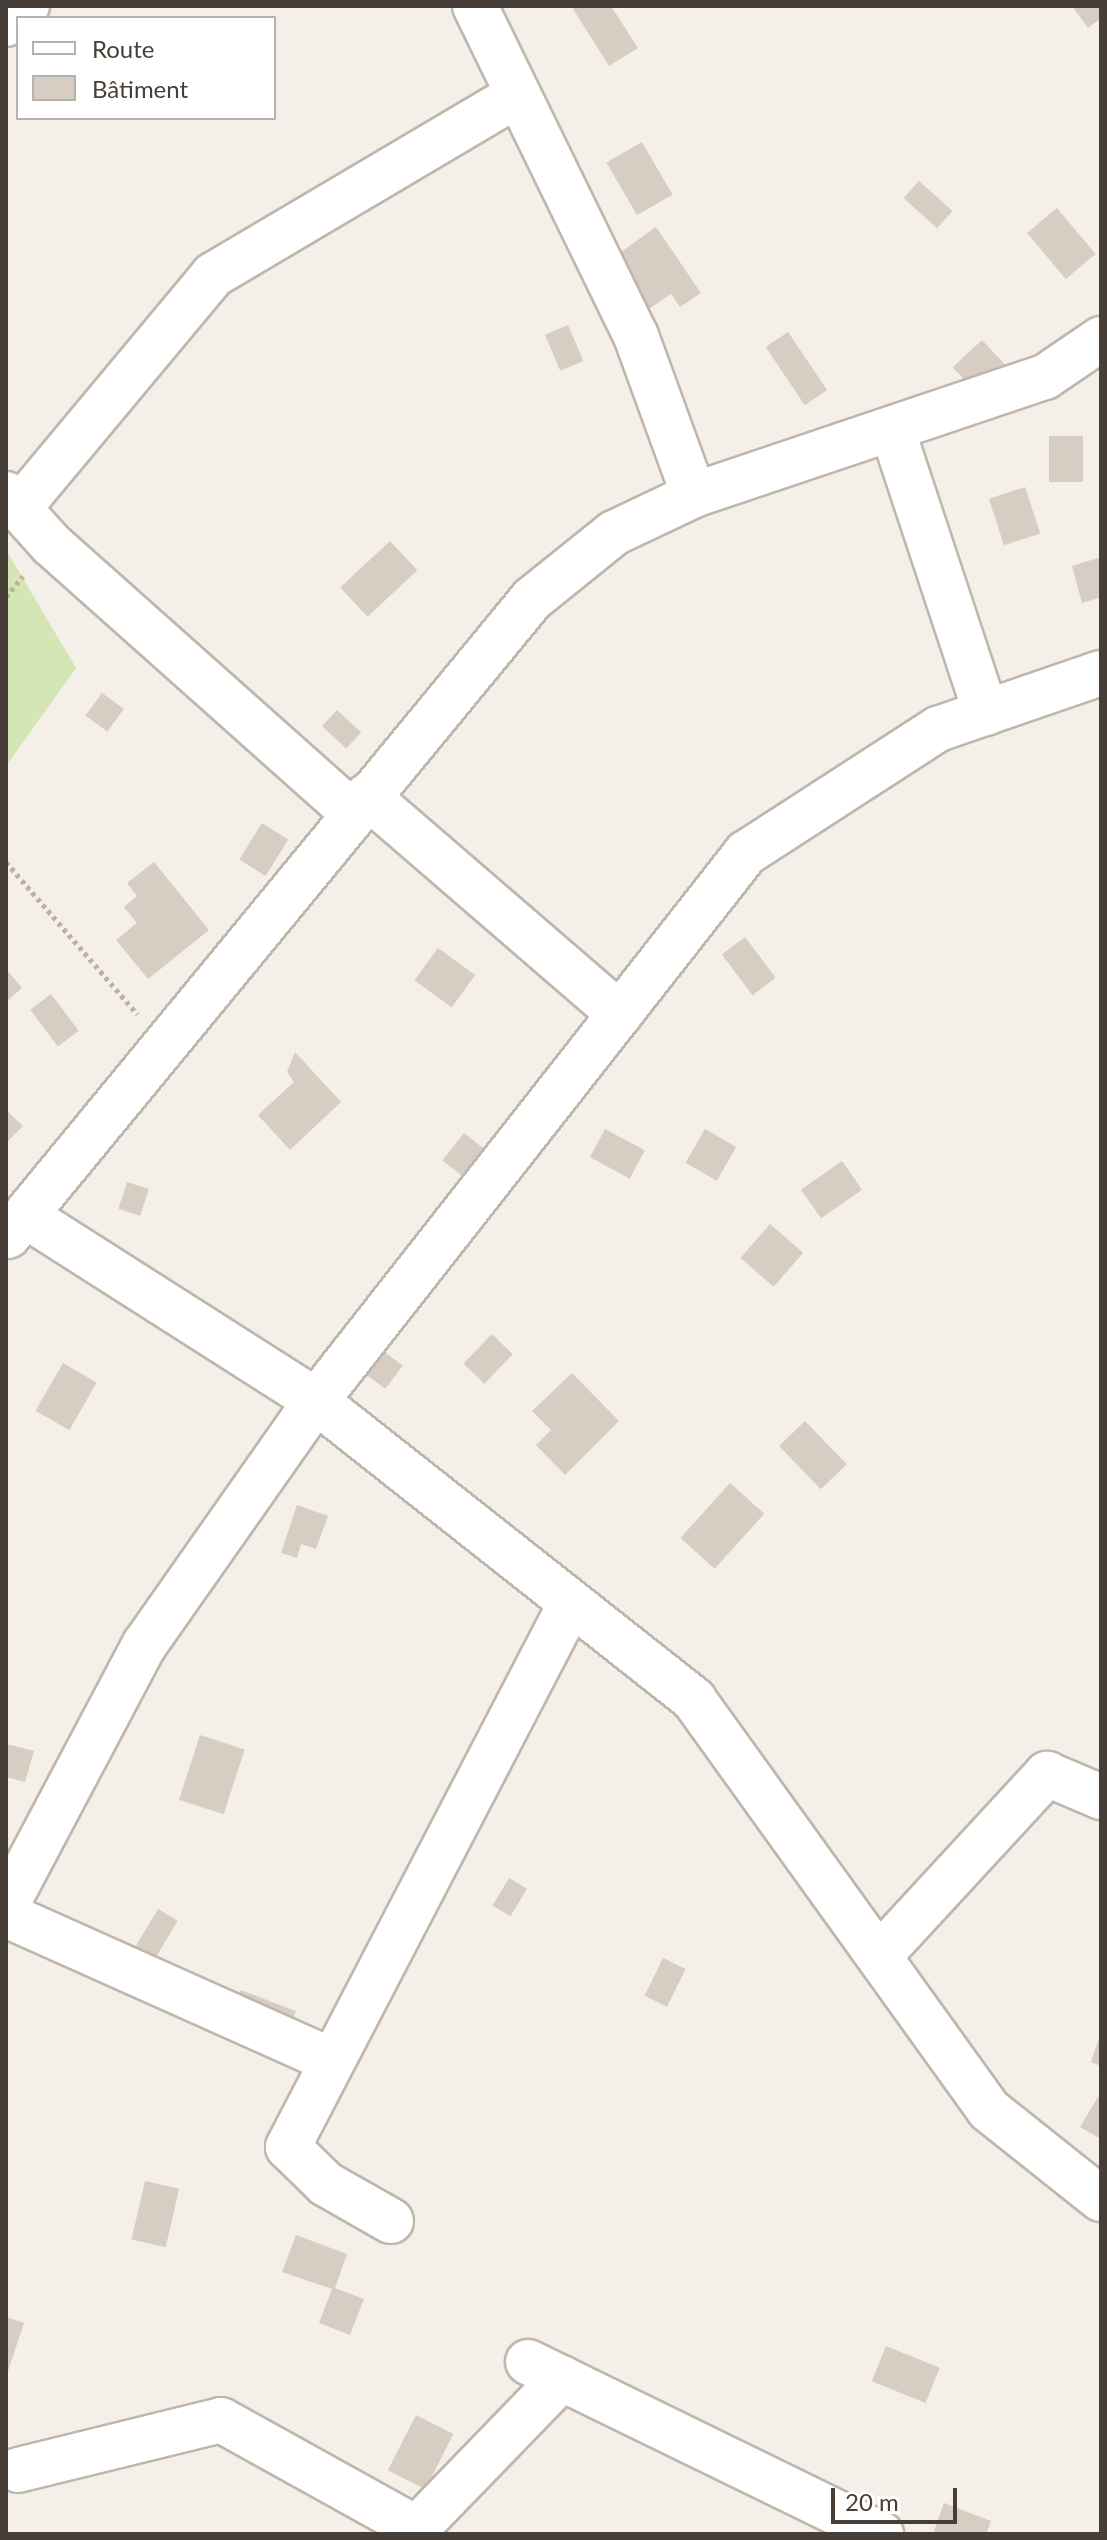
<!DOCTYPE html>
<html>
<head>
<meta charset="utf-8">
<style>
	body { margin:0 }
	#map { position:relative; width:1107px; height:2540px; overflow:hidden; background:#f4efe9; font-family:Lato,sans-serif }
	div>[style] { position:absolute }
	.green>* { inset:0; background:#d4e6b3 }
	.building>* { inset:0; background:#d8cdc2; transform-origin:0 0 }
	.path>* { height:5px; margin-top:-2.5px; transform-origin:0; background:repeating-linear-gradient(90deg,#c0b09d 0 4px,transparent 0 8px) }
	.roads { filter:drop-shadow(2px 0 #bfb6ac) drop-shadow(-2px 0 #bfb6ac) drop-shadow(0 2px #bfb6ac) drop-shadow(0 -2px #bfb6ac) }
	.minor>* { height:44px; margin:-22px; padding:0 22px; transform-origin:22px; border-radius:22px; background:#fff }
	span { translate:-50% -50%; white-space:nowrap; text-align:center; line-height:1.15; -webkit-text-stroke:8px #fff; paint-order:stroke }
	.frame { position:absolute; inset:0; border:8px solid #473f37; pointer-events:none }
	.legend { position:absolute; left:16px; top:16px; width:260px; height:104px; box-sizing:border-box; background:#fff; border:2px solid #b5b2af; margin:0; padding:10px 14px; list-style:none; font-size:24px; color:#473f37 }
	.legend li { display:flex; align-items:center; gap:16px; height:40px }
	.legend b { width:40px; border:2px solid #b5b2af }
	.scale { position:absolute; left:831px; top:2488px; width:126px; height:36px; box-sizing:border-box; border:4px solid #473f37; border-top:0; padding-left:10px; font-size:24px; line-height:28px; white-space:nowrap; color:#473f37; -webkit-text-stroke:6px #fff; paint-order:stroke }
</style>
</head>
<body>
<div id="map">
	<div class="green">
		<div style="clip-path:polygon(6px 550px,76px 668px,6px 766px)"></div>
	</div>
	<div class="building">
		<div style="clip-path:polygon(577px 6px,611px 6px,638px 48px,609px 66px,573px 9px)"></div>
		<div style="clip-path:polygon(1072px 6px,1101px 6px,1101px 18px,1088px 28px)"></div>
		<div style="left:642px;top:142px;width:61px;height:41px;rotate:60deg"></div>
		<div style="left:919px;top:181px;width:45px;height:23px;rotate:42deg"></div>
		<div style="left:1057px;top:208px;width:60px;height:39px;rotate:50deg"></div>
		<div style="clip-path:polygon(656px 227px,701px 293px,680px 307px,671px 294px,640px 315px,604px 264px)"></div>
		<div style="left:568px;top:325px;width:39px;height:25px;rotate:67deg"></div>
		<div style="left:788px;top:332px;width:70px;height:27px;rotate:56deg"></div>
		<div style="left:982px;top:340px;width:42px;height:40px;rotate:47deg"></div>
		<div style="left:1049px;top:436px;width:34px;height:46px"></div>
		<div style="left:1025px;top:487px;width:49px;height:38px;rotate:72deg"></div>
		<div style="left:390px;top:541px;width:40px;height:68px;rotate:47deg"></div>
		<div style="clip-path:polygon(1101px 557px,1101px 597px,1082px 603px,1072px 566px)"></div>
		<div style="left:102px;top:693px;width:27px;height:28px;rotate:36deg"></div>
		<div style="left:337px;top:710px;width:33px;height:22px;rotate:43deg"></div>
		<div style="left:262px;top:823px;width:31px;height:43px;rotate:32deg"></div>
		<div style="clip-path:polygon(154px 862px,209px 930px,148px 979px,116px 940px,137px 923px,124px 907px,137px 896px,127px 883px)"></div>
		<div style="left:745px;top:937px;width:51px;height:29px;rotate:53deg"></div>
		<div style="left:438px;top:948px;width:46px;height:40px;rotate:36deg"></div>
		<div style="clip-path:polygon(6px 969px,22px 988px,6px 1002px)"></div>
		<div style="left:51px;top:994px;width:46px;height:26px;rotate:53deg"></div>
		<div style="clip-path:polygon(295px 1052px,341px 1102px,290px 1150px,258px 1115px,294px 1082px,287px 1072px)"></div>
		<div style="clip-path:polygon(6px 1110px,23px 1126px,6px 1143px)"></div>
		<div style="left:605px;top:1129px;width:45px;height:32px;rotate:28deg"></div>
		<div style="left:705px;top:1129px;width:36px;height:39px;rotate:30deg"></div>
		<div style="left:464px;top:1133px;width:36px;height:35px;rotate:38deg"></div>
		<div style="left:842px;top:1161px;width:35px;height:50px;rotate:55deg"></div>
		<div style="left:127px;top:1182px;width:23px;height:28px;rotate:18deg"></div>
		<div style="left:770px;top:1224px;width:44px;height:45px;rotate:41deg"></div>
		<div style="left:492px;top:1334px;width:29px;height:41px;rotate:44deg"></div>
		<div style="left:378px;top:1347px;width:31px;height:29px;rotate:37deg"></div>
		<div style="left:63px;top:1363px;width:39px;height:55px;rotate:30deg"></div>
		<div style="clip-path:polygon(572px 1373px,619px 1421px,565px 1475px,536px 1445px,551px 1430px,532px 1411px)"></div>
		<div style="left:805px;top:1421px;width:60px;height:36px;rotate:46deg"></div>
		<div style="left:730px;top:1483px;width:46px;height:74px;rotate:42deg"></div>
		<div style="clip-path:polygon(297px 1505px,328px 1516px,316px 1549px,301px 1544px,297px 1558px,281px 1553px)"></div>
		<div style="left:200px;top:1735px;width:47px;height:68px;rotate:18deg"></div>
		<div style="clip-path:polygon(6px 1744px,34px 1751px,25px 1782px,6px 1777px)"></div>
		<div style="left:509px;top:1878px;width:21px;height:32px;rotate:31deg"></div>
		<div style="left:158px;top:1909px;width:23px;height:45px;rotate:31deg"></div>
		<div style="left:663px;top:1958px;width:25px;height:42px;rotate:26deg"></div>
		<div style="left:241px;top:1990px;width:59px;height:30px;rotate:21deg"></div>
		<div style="clip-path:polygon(1099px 2038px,1101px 2039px,1101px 2066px,1091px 2062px)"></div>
		<div style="clip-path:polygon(1101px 2092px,1101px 2139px,1080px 2127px)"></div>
		<div style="left:145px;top:2181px;width:35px;height:60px;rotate:13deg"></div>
		<div style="clip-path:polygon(296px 2235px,347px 2254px,335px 2288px,364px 2299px,350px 2335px,319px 2323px,332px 2289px,282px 2272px)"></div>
		<div style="clip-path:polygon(6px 2317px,24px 2323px,8px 2371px,6px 2370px)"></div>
		<div style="left:886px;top:2346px;width:58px;height:38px;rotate:22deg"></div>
		<div style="left:416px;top:2415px;width:42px;height:62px;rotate:27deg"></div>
		<div style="clip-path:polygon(944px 2503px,991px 2521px,986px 2534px,933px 2534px)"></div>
	</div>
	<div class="path">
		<div style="left:6px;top:597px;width:27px;rotate:-51deg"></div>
		<div style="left:6px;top:862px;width:201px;rotate:49.2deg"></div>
	</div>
	<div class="roads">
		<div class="minor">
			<div style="left:475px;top:6px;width:367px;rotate:64deg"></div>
			<div style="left:636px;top:336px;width:169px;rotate:70deg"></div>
			<div style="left:6px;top:24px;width:28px;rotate:-41deg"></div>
			<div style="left:893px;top:432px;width:296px;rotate:71.7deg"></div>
			<div style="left:6px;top:494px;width:67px;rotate:48deg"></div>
			<div style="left:51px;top:544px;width:404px;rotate:41.7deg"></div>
			<div style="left:19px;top:508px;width:303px;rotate:-50.2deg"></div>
			<div style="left:213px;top:275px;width:353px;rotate:-30.6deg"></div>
			<div style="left:367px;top:796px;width:334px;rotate:40.8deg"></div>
			<div style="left:26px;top:1216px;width:344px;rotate:32.5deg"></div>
			<div style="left:316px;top:1401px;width:482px;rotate:38.3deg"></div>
			<div style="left:694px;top:1700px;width:505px;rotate:54.26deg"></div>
			<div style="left:989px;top:2110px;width:143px;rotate:38.5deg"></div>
			<div style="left:8px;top:1236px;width:825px;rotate:-50.56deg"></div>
			<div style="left:532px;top:599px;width:105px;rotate:-38.8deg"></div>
			<div style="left:614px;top:533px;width:89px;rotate:-25.4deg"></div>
			<div style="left:694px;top:495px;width:370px;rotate:-18.6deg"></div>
			<div style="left:1045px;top:377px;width:68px;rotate:-34.2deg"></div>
			<div style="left:6px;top:1906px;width:297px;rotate:-62.1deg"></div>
			<div style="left:145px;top:1644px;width:297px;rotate:-54.9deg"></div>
			<div style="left:316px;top:1401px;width:697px;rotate:-51.88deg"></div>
			<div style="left:746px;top:853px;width:229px;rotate:-32.9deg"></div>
			<div style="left:938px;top:729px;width:172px;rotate:-19deg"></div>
			<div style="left:6px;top:1915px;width:355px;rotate:24.1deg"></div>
			<div style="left:879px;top:1956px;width:248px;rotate:-47.3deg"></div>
			<div style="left:1047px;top:1774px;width:59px;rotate:23.1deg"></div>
			<div style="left:391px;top:2221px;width:75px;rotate:-150.4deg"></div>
			<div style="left:326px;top:2184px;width:53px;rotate:-135.8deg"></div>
			<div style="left:288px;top:2147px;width:613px;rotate:-62.52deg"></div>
			<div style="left:528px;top:2362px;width:393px;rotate:26deg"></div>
			<div style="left:18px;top:2470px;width:209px;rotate:-13.8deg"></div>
			<div style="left:221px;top:2420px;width:221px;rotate:29deg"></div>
			<div style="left:411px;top:2534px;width:217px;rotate:-45.9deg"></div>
		</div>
	</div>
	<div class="frame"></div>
	<ul class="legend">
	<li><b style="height:10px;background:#fff"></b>Route</li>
	<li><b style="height:22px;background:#d8cdc2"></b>Bâtiment</li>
	</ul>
	<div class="scale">20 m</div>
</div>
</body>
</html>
